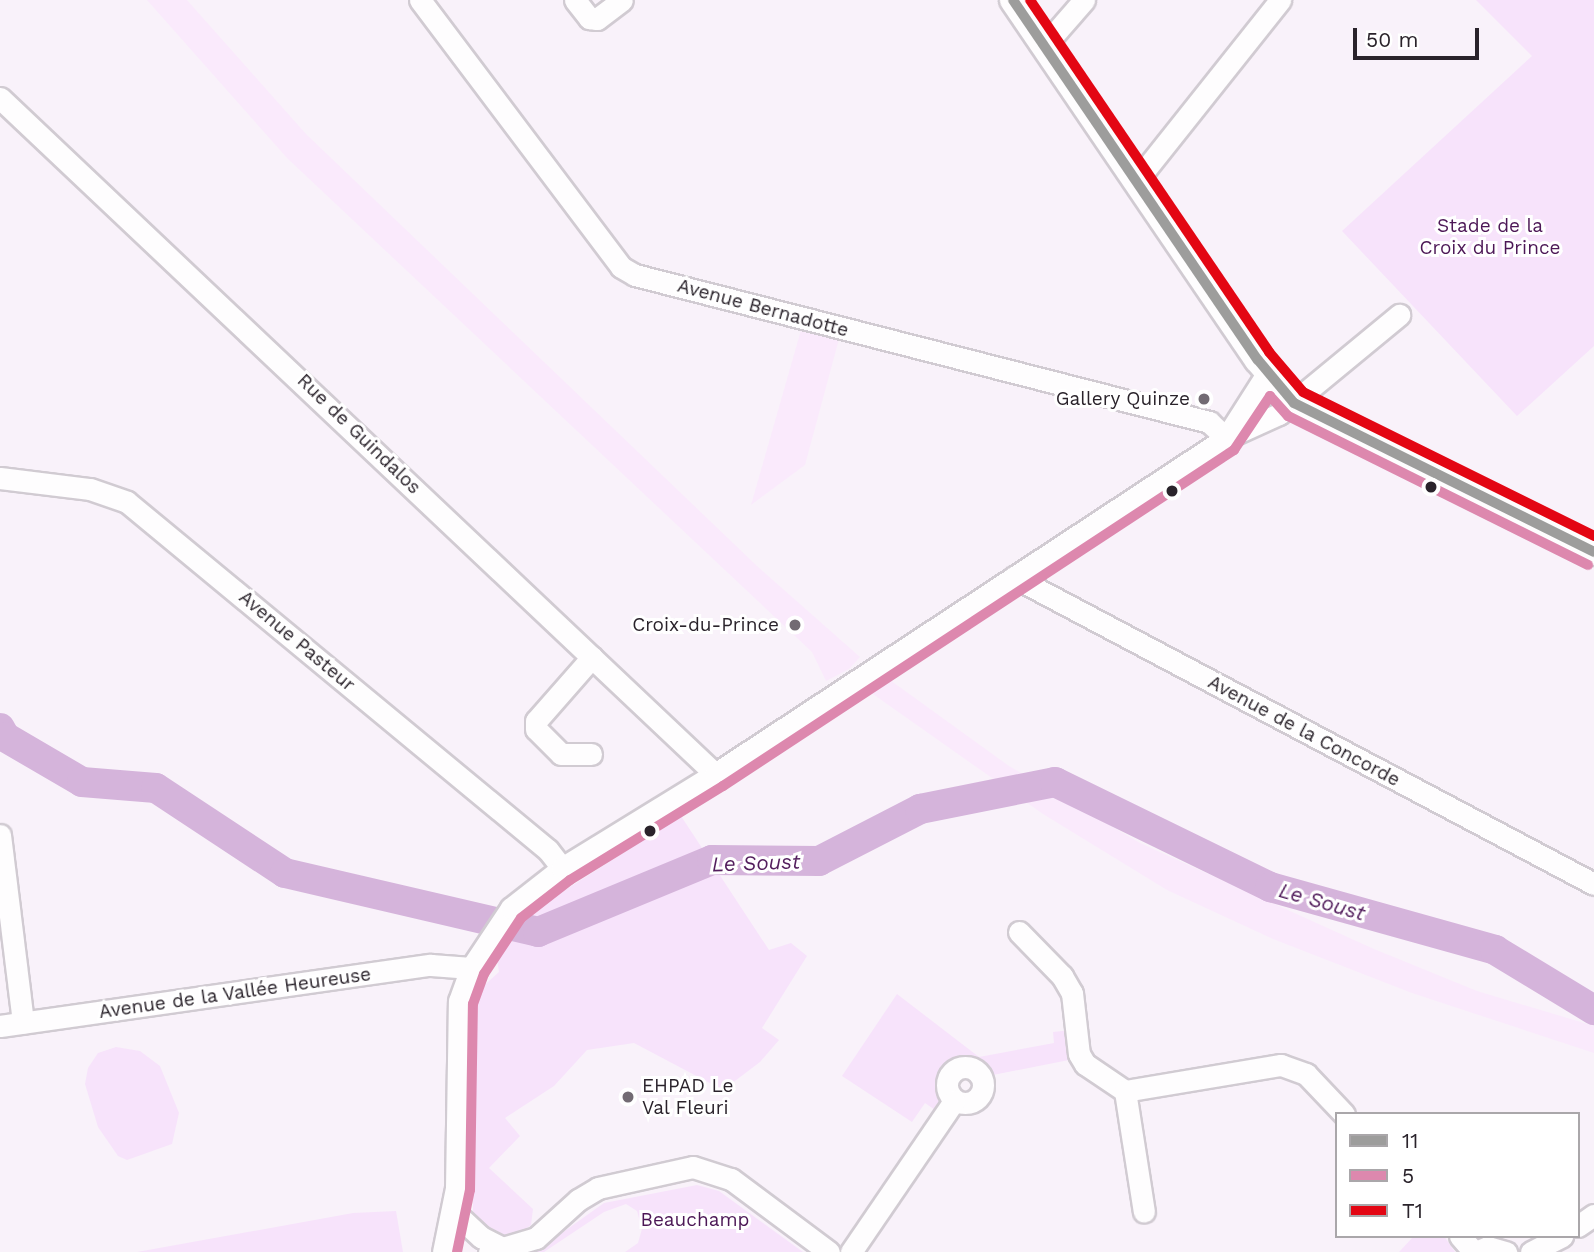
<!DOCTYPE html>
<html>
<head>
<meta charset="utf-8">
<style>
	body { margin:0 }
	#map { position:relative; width:1594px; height:1252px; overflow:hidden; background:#f9f2fa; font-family:"Work Sans",sans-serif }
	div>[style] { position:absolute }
	.built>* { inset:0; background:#faeafc }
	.green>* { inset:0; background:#f7e3fb }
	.river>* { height:30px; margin:-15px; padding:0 15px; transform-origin:15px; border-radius:15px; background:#d5b4db }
	.roads { filter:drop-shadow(2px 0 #d1cbd2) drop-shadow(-2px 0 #d1cbd2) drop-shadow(0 2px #d1cbd2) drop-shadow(0 -2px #d1cbd2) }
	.minor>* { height:21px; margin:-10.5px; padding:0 10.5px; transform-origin:10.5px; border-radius:10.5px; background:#fefdfe }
	.minor>.ring { margin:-10.5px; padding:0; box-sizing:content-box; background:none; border:21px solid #fefdfe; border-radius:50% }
	.major>* { height:26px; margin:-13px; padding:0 13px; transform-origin:13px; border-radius:13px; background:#fefdfe }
	.bus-1>* { height:10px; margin:-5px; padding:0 5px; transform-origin:5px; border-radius:5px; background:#9d9d9c }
	.bus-2>* { height:10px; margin:-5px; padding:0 5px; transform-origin:5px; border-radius:5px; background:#dd88ae }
	.bus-3>* { height:10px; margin:-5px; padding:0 5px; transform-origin:5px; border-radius:5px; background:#e30613 }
	.dots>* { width:19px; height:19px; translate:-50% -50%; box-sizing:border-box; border:4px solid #fff; border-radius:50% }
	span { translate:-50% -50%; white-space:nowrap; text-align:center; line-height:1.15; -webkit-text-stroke:6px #fff; paint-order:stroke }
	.park-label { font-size:19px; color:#4c1756 }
	.street-label { font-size:19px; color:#2a232b }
	.poi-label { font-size:19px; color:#2a232b }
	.right { translate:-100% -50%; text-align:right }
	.left { translate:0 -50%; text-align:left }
	.water-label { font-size:21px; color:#531e5d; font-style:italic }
	.legend { position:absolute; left:1335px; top:1112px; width:245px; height:126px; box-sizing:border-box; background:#fff; border:2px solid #aaa7aa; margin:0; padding:9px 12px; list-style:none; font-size:21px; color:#2a232b }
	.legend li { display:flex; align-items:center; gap:14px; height:35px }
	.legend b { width:35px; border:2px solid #aaa7aa }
	.scale { position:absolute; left:1353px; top:28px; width:126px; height:32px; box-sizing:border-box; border:4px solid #2a232b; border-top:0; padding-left:9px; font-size:21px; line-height:24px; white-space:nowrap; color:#2a232b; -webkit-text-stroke:5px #fff; paint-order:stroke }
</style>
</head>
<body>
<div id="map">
	<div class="built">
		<div style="clip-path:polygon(147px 0,187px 0,306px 134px,757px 566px,860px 657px,849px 669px,826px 681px,812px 652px,287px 158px)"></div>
		<div style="clip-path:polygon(801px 330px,839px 339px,805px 465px,751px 505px)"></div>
		<div style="clip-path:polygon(890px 680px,1009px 766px,1140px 843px,1374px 949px,1477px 991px,1594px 1026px,1594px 1053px,1412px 993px,1273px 939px,1167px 890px,1043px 814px,870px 692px)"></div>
	</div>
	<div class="green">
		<div style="clip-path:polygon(1476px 0,1594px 0,1594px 346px,1517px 416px,1342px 231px,1532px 56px)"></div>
		<div style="clip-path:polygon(681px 816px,769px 950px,791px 943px,807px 956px,762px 1028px,779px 1040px,760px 1062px,723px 1090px,634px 1043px,587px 1050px,554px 1086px,505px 1118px,520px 1136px,489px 1168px,533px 1209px,531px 1225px,523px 1231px,506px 1237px,490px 1235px,473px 1214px,471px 1012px,479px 990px,499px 972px,496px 952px,515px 922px)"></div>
		<div style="clip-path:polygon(897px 994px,979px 1057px,1054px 1043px,1053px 1032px,1071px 1030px,1074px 1059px,988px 1076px,970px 1062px,953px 1063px,940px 1075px,945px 1101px,938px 1112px,925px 1103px,912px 1122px,842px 1076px)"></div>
		<div style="clip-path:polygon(116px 1047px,140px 1051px,160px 1066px,179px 1113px,172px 1144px,127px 1160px,118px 1156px,98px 1127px,85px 1084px,88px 1068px,98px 1053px)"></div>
		<div style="clip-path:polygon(697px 1185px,719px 1191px,803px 1252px,625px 1252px,638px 1243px,642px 1229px,637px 1211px,626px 1204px,604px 1212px,544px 1252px,535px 1252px,604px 1203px)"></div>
		<div style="clip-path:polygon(396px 1211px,403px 1252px,137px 1252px,353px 1213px)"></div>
		<div style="clip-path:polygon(1414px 1236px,1444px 1236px,1455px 1252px,1399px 1252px)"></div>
	</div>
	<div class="river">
		<div style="left:0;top:728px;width:10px;rotate:61deg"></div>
		<div style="left:5px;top:737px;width:89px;rotate:30.3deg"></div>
		<div style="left:82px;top:782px;width:74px;rotate:4.6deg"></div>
		<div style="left:156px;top:788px;width:154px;rotate:33.4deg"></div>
		<div style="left:285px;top:873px;width:260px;rotate:13.1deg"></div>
		<div style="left:538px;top:932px;width:188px;rotate:-22.5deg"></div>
		<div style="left:712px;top:860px;width:107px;rotate:0.5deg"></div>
		<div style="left:819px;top:861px;width:114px;rotate:-27.2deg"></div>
		<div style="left:920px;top:809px;width:138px;rotate:-11.3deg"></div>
		<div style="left:1055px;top:782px;width:239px;rotate:26deg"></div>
		<div style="left:1270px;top:887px;width:234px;rotate:15.6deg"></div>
		<div style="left:1495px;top:950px;width:116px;rotate:31.2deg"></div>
	</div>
	<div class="roads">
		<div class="minor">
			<div style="left:420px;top:0;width:334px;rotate:53deg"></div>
			<div style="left:621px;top:267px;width:16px;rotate:30deg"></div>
			<div style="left:635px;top:275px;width:593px;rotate:14.36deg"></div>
			<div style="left:1209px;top:422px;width:23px;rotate:43deg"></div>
			<div style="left:575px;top:0;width:23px;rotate:52deg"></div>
			<div style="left:589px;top:18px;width:8px;rotate:7deg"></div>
			<div style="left:597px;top:19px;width:31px;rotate:-37deg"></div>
			<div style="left:1044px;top:46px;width:61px;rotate:-49deg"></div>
			<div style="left:0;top:98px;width:984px;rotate:43.39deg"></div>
			<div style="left:1137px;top:180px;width:230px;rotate:-51.5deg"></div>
			<div style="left:1226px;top:438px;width:78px;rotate:-57.5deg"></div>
			<div style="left:0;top:478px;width:91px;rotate:7deg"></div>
			<div style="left:90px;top:489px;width:39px;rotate:19deg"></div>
			<div style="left:127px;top:502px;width:546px;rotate:39.58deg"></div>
			<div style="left:548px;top:850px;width:23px;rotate:52deg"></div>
			<div style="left:1014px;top:577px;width:656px;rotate:27.89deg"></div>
			<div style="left:591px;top:754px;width:30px;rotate:180deg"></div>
			<div style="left:561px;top:754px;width:35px;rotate:-135deg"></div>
			<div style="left:536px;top:729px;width:8px;rotate:-90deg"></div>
			<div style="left:536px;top:721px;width:85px;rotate:-48.8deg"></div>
			<div style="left:0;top:835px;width:189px;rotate:83deg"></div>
			<div style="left:1019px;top:932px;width:62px;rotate:45.7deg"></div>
			<div style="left:1062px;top:976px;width:20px;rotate:60deg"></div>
			<div style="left:1072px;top:993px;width:61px;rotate:83.5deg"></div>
			<div style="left:1079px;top:1054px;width:12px;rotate:59deg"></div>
			<div style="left:1085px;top:1064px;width:48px;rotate:34deg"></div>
			<div style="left:1125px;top:1091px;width:122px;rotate:81.1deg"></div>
			<div style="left:0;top:1026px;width:435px;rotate:-8.1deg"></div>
			<div style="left:431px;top:965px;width:40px;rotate:4.3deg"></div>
			<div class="ring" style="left:947px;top:1067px;width:15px;height:15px"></div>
			<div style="left:1125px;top:1091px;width:158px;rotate:-9.5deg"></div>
			<div style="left:1281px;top:1065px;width:27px;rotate:20deg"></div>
			<div style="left:1306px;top:1074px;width:55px;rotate:46.5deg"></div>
			<div style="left:454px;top:1212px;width:37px;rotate:43deg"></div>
			<div style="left:481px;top:1237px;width:27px;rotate:27deg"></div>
			<div style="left:1578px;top:1226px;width:19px;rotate:-35deg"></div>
			<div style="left:1460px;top:1236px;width:21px;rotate:49deg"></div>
			<div style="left:443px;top:1252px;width:65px;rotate:-78.5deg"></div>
			<div style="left:456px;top:1188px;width:187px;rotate:-89.1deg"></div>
			<div style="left:459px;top:1001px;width:35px;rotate:-70deg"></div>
			<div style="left:471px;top:968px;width:72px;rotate:-56.3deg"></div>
			<div style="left:511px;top:908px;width:65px;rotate:-38.1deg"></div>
			<div style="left:562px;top:868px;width:180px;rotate:-31.6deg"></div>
			<div style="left:715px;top:774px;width:612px;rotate:-33.33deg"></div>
			<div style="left:1226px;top:438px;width:58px;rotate:-24.4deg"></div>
			<div style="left:1279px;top:414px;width:156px;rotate:-39.5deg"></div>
			<div style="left:489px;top:1252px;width:49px;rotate:-16.6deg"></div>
			<div style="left:536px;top:1238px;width:57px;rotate:-42.1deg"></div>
			<div style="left:578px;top:1200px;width:23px;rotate:-31deg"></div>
			<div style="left:598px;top:1188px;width:97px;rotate:-12.5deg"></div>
			<div style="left:693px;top:1167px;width:40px;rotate:18deg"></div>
			<div style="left:731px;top:1179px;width:122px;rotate:36.7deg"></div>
			<div style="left:851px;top:1252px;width:183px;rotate:-55.7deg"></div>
			<div style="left:1476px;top:1252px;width:13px;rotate:-23deg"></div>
			<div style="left:1488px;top:1247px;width:19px;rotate:16deg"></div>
			<div style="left:1531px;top:1252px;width:35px;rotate:-27deg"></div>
		</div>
		<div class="major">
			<div style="left:1013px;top:0;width:435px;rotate:55.8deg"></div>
			<div style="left:1258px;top:360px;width:56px;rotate:50.1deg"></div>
			<div style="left:1294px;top:403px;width:335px;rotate:26.4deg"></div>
		</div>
	</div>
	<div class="bus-1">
		<div style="left:1013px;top:0;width:435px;rotate:55.8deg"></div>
		<div style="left:1258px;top:360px;width:56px;rotate:50.1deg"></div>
		<div style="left:1294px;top:403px;width:335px;rotate:26.4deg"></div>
	</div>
	<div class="bus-2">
		<div style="left:457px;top:1252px;width:63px;rotate:-78.2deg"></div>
		<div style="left:470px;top:1190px;width:186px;rotate:-89.1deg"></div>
		<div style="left:473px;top:1004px;width:32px;rotate:-70deg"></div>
		<div style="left:484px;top:974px;width:67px;rotate:-56.5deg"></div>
		<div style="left:521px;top:918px;width:62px;rotate:-37.8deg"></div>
		<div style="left:570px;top:880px;width:180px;rotate:-31.6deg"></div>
		<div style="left:723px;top:786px;width:612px;rotate:-33.33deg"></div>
		<div style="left:1234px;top:450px;width:65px;rotate:-56.3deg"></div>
		<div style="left:1270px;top:396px;width:27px;rotate:48deg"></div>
		<div style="left:1288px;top:416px;width:335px;rotate:26.4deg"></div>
	</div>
	<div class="bus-3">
		<div style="left:1030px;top:0;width:425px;rotate:55.8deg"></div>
		<div style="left:1269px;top:352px;width:52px;rotate:49.6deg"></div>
		<div style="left:1303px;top:392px;width:325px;rotate:26.3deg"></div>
	</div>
	<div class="dots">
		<div style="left:1204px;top:399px;background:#726b73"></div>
		<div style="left:1431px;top:487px;background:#2a232b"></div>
		<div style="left:1172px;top:491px;background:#2a232b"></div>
		<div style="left:795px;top:625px;background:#726b73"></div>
		<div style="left:650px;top:831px;background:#2a232b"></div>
		<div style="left:628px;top:1097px;background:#726b73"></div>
	</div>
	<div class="park-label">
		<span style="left:1490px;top:237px">Stade de la<br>Croix du Prince</span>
		<span style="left:695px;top:1220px">Beauchamp</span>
	</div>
	<div class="street-label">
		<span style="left:763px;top:308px;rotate:15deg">Avenue Bernadotte</span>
		<span style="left:359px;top:434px;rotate:44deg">Rue de Guindalos</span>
		<span style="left:297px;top:641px;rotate:40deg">Avenue Pasteur</span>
		<span style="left:1304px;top:731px;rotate:28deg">Avenue de la Concorde</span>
		<span style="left:235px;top:993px;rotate:-8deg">Avenue de la Vallée Heureuse</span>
	</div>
	<div class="poi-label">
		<span class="right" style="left:1190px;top:399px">Gallery Quinze</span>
		<span class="right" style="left:779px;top:625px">Croix-du-Prince</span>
		<span class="left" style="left:642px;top:1097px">EHPAD Le<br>Val Fleuri</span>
	</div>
	<div class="water-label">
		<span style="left:756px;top:863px;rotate:-2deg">Le Soust</span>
		<span style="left:1322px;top:902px;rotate:16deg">Le Soust</span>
	</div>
	<ul class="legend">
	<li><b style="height:9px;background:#9d9d9c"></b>11</li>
	<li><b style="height:9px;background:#dd88ae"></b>5</li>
	<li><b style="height:9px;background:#e30613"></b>T1</li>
	</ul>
	<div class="scale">50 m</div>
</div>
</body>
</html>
